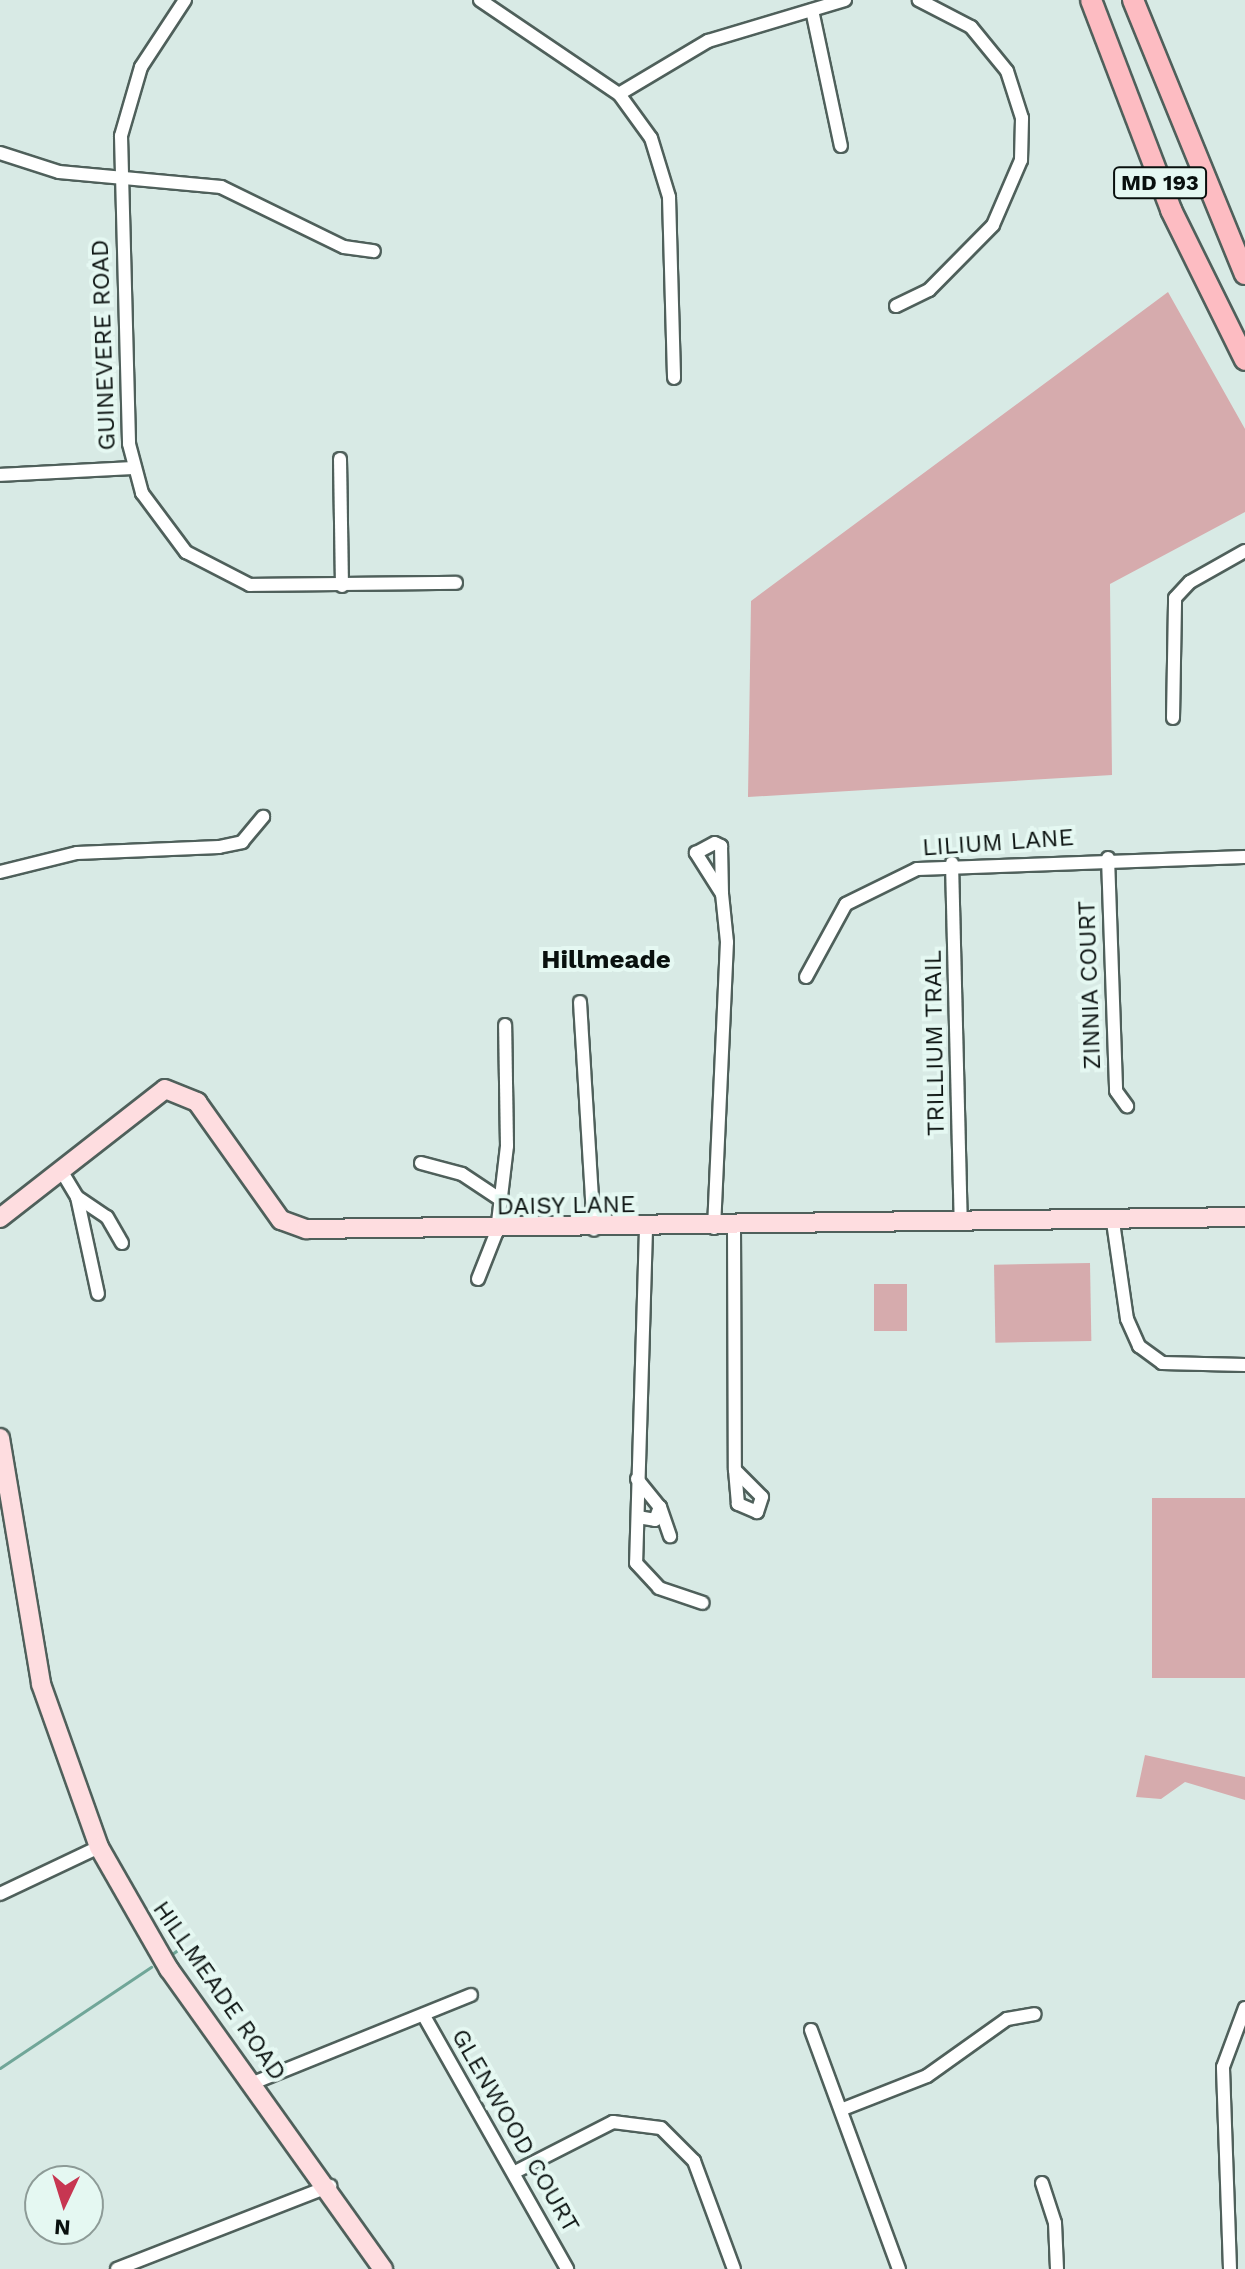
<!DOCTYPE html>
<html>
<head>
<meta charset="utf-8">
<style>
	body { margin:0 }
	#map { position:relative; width:1245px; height:2269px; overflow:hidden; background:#d8eae5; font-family:"Work Sans",sans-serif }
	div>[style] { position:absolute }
	.green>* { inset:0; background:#d6abad; transform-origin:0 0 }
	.stream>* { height:3px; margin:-1.5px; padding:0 1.5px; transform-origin:1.5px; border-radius:1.5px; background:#70a698 }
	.roads { filter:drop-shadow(2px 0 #4f605b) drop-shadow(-2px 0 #4f605b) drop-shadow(0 2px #4f605b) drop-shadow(0 -2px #4f605b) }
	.street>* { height:12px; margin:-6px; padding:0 6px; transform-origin:6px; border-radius:6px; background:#fff }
	.secondary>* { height:18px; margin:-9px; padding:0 9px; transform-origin:9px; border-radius:9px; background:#fedde0 }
	.primary>* { height:20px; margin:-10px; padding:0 10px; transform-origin:10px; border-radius:10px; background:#fdbcc2 }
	span { translate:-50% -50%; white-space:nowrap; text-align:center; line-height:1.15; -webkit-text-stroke:8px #e5f8f2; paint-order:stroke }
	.shield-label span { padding:2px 6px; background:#e5f8f2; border:2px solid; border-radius:6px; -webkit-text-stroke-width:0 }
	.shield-label { font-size:22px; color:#09100e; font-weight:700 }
	.street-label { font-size:24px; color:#09100e }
	.neighbourhood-label { font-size:26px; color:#09100e; font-weight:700 }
	.north { position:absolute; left:24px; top:2165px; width:80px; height:80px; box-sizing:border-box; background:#e5f8f2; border:2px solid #8d9b97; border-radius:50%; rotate:184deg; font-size:22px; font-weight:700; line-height:32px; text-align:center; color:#09100e }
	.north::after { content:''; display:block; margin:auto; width:28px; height:36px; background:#c73651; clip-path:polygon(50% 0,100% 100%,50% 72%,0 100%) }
</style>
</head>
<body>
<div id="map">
	<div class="green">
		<div style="clip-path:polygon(1168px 292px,1245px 429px,1245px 512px,1110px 584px,1112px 775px,748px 797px,751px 601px)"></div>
		<div style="left:1090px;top:1263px;width:78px;height:96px;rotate:89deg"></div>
		<div style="left:874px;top:1284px;width:33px;height:47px"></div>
		<div style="left:1245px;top:1498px;width:180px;height:93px;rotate:90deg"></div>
		<div style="clip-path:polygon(1145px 1755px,1245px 1777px,1245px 1800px,1185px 1782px,1161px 1799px,1136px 1797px)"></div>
	</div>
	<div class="stream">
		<div style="left:172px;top:1954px;width:9px;rotate:-36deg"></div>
		<div style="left:0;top:2068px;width:182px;rotate:-33.8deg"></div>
	</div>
	<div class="roads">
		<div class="street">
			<div style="left:185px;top:0;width:80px;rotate:123.3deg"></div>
			<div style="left:141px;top:67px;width:72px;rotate:106.2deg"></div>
			<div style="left:121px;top:136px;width:308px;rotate:88.5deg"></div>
			<div style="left:129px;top:444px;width:51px;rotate:75.1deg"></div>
			<div style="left:142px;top:493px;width:74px;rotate:53.3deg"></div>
			<div style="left:186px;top:552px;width:72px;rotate:27.3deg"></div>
			<div style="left:250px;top:585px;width:206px;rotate:-0.6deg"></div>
			<div style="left:480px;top:0;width:168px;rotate:34.1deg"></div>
			<div style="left:619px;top:94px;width:54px;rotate:54deg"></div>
			<div style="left:651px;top:138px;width:62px;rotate:73deg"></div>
			<div style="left:669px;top:197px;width:181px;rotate:88.4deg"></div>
			<div style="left:812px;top:10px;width:139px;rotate:78deg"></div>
			<div style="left:619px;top:94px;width:104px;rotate:-30.8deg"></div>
			<div style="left:708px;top:41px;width:143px;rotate:-16.7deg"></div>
			<div style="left:0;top:153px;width:62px;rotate:17.9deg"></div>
			<div style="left:59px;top:172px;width:163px;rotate:5.3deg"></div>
			<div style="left:221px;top:187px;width:137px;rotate:26deg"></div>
			<div style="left:344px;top:247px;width:30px;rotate:8deg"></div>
			<div style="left:896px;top:306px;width:37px;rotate:-26deg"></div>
			<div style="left:929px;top:290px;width:91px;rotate:-45.4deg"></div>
			<div style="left:993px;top:225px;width:71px;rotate:-66.7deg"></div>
			<div style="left:1021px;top:160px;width:42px;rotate:-88.6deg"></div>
			<div style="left:1022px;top:118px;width:49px;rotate:-107.7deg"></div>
			<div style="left:1007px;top:71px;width:57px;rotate:-129.3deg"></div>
			<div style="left:971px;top:27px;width:59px;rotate:-152.6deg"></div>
			<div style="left:340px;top:459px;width:127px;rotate:89.1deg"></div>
			<div style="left:0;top:475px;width:132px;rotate:-3deg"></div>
			<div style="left:1173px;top:718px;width:120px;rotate:-89deg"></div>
			<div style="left:1175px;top:598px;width:22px;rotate:-47deg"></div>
			<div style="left:1190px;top:582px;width:63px;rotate:-29.4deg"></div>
			<div style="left:715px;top:843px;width:7px;rotate:27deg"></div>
			<div style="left:721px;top:846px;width:48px;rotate:88.8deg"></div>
			<div style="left:722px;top:894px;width:49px;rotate:-122.4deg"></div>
			<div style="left:696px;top:853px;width:21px;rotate:-28deg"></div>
			<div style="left:1108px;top:858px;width:233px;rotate:88deg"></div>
			<div style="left:1116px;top:1091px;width:19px;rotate:54deg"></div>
			<div style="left:952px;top:863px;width:360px;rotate:88.6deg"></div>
			<div style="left:0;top:872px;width:79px;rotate:-13.9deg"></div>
			<div style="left:77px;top:853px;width:142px;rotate:-2.4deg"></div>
			<div style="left:219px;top:847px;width:24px;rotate:-12deg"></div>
			<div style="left:242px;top:842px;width:33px;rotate:-50deg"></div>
			<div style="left:806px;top:977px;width:83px;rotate:-61.3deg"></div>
			<div style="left:846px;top:904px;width:79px;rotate:-26.2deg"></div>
			<div style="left:917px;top:869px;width:328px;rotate:-2.1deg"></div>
			<div style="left:580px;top:1002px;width:228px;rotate:86.5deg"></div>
			<div style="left:421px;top:1163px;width:42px;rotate:15deg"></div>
			<div style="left:462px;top:1174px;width:47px;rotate:33.7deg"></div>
			<div style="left:62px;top:1172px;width:29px;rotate:59deg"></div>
			<div style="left:77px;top:1197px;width:99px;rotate:77.8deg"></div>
			<div style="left:77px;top:1197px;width:36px;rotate:34deg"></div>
			<div style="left:107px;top:1217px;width:30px;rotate:60deg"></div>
			<div style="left:1113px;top:1222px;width:98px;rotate:81.8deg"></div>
			<div style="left:1127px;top:1319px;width:30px;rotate:66deg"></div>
			<div style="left:1139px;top:1346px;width:29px;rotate:36deg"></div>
			<div style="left:1162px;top:1363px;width:83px;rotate:1.4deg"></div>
			<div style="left:734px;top:1227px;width:243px;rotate:89.8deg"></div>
			<div style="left:714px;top:1228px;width:286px;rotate:-87.4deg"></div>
			<div style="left:727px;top:942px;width:48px;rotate:-95.9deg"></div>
			<div style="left:646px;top:1229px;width:334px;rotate:91.7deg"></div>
			<div style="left:636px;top:1563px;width:34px;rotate:47deg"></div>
			<div style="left:659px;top:1588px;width:46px;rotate:18.8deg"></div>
			<div style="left:478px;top:1279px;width:52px;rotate:-68.4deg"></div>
			<div style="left:497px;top:1231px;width:86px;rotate:-83.3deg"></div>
			<div style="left:507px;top:1146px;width:121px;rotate:-90.9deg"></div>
			<div style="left:735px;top:1470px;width:38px;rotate:45deg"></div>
			<div style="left:762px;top:1497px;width:16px;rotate:108deg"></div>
			<div style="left:757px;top:1512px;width:21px;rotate:-157deg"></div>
			<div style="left:738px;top:1504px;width:34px;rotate:-95deg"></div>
			<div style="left:637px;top:1479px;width:36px;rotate:51deg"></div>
			<div style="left:660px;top:1507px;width:31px;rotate:71deg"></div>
			<div style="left:638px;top:1517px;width:17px;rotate:10deg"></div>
			<div style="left:655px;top:1520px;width:14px;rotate:-69deg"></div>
			<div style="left:0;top:1894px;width:110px;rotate:-25.4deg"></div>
			<div style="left:424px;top:2016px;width:291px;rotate:60.5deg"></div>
			<div style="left:811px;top:2030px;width:255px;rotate:69.8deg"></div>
			<div style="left:253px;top:2083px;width:235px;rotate:-22deg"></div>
			<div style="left:843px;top:2109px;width:90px;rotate:-21.4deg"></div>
			<div style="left:927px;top:2076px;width:98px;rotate:-35.5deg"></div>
			<div style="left:1007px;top:2019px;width:28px;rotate:-10deg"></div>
			<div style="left:517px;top:2171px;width:108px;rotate:-27deg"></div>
			<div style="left:613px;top:2122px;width:48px;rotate:7.1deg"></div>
			<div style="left:661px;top:2128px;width:47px;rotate:45deg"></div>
			<div style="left:694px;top:2161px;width:115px;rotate:69.7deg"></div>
			<div style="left:1042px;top:2183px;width:42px;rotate:72deg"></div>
			<div style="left:1055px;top:2223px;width:46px;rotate:87.5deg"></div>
			<div style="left:117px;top:2269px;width:229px;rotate:-21.3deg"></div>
			<div style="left:1230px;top:2269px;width:202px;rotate:-92deg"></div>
			<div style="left:1223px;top:2067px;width:63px;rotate:-69.6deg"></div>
		</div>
		<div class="secondary">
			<div style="left:0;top:1218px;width:209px;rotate:-38deg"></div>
			<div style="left:165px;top:1089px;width:35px;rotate:22deg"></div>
			<div style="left:197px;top:1102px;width:145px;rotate:54.6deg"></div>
			<div style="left:281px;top:1220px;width:27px;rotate:20deg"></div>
			<div style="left:306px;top:1229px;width:939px;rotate:-0.73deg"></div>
			<div style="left:0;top:1438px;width:249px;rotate:80.5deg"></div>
			<div style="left:41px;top:1684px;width:173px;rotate:70.4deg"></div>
			<div style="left:99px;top:1847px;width:141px;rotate:60.2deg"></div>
			<div style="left:169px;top:1969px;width:369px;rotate:54.5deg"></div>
		</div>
		<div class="primary">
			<div style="left:1091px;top:0;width:225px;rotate:69.1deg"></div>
			<div style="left:1171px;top:210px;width:167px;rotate:63.7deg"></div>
			<div style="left:1133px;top:0;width:296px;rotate:67.8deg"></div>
		</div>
	</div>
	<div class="shield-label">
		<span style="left:1160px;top:183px">MD 193</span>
	</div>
	<div class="street-label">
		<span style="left:104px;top:345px;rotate:-92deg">GUINEVERE ROAD</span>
		<span style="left:998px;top:843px;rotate:-4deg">LILIUM LANE</span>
		<span style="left:1090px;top:985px;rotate:-92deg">ZINNIA COURT</span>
		<span style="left:935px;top:1043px;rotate:-91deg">TRILLIUM TRAIL</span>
		<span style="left:566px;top:1206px;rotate:-1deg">DAISY LANE</span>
		<span style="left:219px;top:1991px;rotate:55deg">HILLMEADE ROAD</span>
		<span style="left:515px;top:2131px;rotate:60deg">GLENWOOD COURT</span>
	</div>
	<div class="neighbourhood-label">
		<span style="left:606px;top:960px">Hillmeade</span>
	</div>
	<div class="north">N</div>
</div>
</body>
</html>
